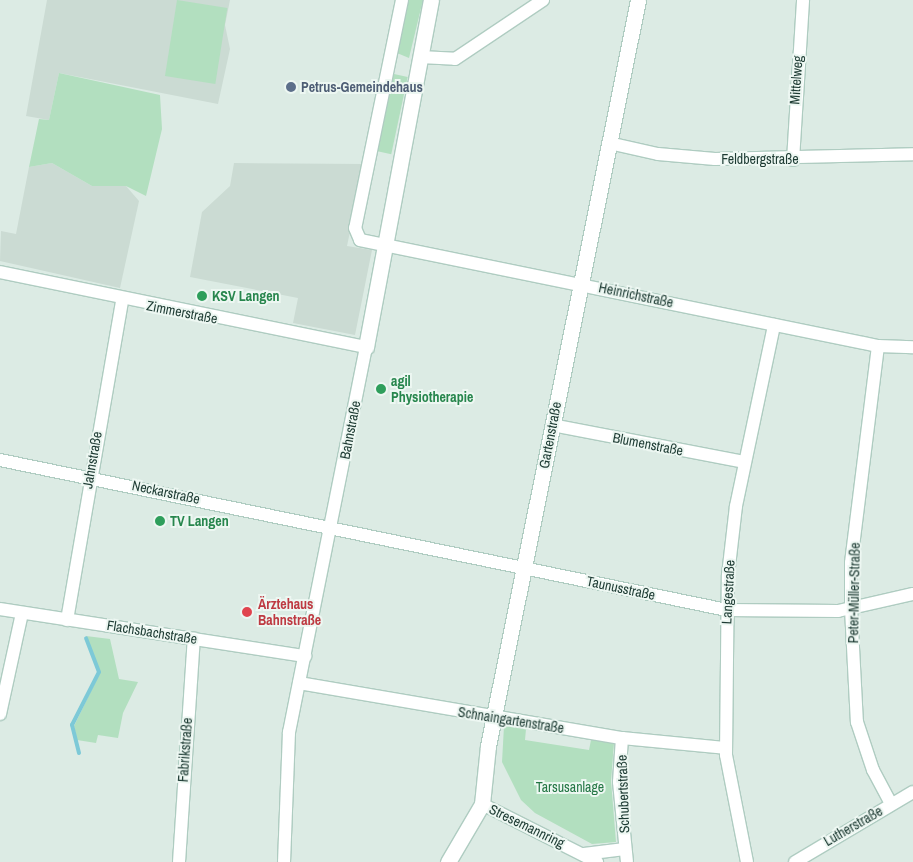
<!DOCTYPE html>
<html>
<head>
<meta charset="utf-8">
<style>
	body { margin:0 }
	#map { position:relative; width:913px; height:862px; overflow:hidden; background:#dcebe4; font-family:"Archivo Narrow",sans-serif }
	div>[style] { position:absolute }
	.built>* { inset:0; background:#cbdbd3 }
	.green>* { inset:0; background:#b2dfbf; transform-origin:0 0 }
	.stream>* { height:4px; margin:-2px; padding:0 2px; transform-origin:2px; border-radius:2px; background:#7dc9d7 }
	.roads { filter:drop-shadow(1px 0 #afccc1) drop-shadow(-1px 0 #afccc1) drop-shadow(0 1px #afccc1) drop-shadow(0 -1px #afccc1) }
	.street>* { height:12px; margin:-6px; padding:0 6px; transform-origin:6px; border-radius:6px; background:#fff }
	.secondary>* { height:15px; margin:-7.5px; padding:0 7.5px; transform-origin:7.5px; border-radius:7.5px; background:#fff }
	.dots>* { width:14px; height:14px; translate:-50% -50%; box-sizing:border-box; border:2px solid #edf7f2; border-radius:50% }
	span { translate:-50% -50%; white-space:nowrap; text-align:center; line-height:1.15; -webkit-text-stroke:4px #edf7f2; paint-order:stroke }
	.street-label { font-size:14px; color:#1d3b33 }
	.service-label { font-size:14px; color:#4e5e75; font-weight:700 }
	.left { translate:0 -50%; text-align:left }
	.leisure-label { font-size:14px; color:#27864d; font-weight:700 }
	.health-label { font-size:14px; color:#be3a42; font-weight:700 }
	.park-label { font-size:14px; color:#237644 }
</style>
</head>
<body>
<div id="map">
	<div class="built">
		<div style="clip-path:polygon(47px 0,230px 0,225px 25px,230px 49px,218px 104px,59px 73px,49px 120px,26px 116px)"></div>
		<div style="clip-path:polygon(52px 163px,92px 186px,126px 186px,139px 201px,120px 288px,0 261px,1px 231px,16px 234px,29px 167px)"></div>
		<div style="clip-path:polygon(234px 163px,364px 164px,347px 246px,372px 250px,355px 335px,293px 323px,298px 298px,190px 277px,202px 212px,230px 186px)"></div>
	</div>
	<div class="green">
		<div style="left:177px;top:0;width:51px;height:77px;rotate:9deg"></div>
		<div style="clip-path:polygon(408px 0,423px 0,409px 58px,397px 53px)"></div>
		<div style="clip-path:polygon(59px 73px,160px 95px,162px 129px,146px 196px,126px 186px,92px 186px,52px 163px,29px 167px,39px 119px,49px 120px)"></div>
		<div style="left:394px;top:74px;width:14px;height:79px;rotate:12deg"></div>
		<div style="clip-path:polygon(86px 636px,110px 639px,119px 679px,138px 682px,123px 713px,118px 738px,98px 735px,96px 743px,77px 740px,74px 726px,100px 673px)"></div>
		<div style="clip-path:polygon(504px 726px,526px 729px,525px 740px,589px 750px,591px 740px,614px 743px,611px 781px,616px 842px,592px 844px,535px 813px,521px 800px,502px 762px)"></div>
	</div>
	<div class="stream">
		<div style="left:79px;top:753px;width:29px;rotate:-104deg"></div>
		<div style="left:72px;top:725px;width:59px;rotate:-63deg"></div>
		<div style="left:99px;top:672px;width:36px;rotate:-111deg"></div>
	</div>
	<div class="roads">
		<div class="street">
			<div style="left:402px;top:0;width:233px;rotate:101.6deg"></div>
			<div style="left:355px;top:228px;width:13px;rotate:67deg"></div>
			<div style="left:360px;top:240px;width:529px;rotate:11.56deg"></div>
			<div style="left:878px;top:346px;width:35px;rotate:2deg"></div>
			<div style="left:420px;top:57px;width:35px;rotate:3deg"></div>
			<div style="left:455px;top:59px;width:106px;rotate:-33.8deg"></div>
			<div style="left:609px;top:143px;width:50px;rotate:12.7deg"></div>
			<div style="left:658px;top:154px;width:57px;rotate:5deg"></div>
			<div style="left:715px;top:159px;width:198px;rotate:-1.4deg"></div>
			<div style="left:793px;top:160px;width:160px;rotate:-86.4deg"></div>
			<div style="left:0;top:272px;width:374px;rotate:11.6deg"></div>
			<div style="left:366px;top:347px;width:393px;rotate:101.3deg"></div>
			<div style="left:289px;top:732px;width:130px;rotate:92.2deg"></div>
			<div style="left:878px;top:346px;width:219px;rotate:97.1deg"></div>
			<div style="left:851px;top:563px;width:46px;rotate:90deg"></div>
			<div style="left:851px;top:609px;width:113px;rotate:87deg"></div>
			<div style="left:857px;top:722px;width:51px;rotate:71.6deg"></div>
			<div style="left:873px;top:770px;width:38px;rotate:62deg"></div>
			<div style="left:552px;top:425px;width:196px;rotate:10.9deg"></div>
			<div style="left:0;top:460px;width:742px;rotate:11.66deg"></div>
			<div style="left:727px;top:610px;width:111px;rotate:0.5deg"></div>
			<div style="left:838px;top:611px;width:77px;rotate:-12.8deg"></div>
			<div style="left:0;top:609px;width:309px;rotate:8.8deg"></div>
			<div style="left:67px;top:620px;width:325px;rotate:-80.2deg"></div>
			<div style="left:299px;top:683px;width:328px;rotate:9.7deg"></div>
			<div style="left:622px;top:738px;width:103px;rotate:5.5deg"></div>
			<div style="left:0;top:714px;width:103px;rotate:-77.7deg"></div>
			<div style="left:622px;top:738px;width:44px;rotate:93.9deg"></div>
			<div style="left:619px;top:782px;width:80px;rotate:84.3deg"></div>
			<div style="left:482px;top:804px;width:129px;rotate:26.8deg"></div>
			<div style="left:584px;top:854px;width:41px;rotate:-7deg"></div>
			<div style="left:179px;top:862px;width:224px;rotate:-86.2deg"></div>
			<div style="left:747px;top:862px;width:109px;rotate:-101.1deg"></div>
			<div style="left:726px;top:755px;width:180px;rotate:-89.4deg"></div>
			<div style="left:728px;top:575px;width:69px;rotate:-83.4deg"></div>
			<div style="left:736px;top:506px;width:185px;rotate:-78.1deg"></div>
			<div style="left:795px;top:862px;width:137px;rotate:-30.7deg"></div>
		</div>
		<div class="secondary">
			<div style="left:366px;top:347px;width:353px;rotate:-79.4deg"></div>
			<div style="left:448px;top:862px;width:67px;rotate:-59.6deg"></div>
			<div style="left:482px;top:804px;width:58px;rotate:-84.1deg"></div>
			<div style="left:488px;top:746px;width:761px;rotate:-78.63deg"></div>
		</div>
	</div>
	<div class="dots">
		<div style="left:291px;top:87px;background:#5c6f8a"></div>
		<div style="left:202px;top:296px;background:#2e9e5b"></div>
		<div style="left:381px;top:389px;background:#2e9e5b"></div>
		<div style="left:160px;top:521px;background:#2e9e5b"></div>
		<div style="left:247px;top:612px;background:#e0444e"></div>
	</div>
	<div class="street-label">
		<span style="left:796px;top:80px;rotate:-86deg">Mittelweg</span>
		<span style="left:760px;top:159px">Feldbergstraße</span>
		<span style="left:636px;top:295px;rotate:12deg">Heinrichstraße</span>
		<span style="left:182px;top:312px;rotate:11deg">Zimmerstraße</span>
		<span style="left:350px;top:430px;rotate:-79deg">Bahnstraße</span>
		<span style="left:550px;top:435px;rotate:-79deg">Gartenstraße</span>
		<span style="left:648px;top:444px;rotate:11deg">Blumenstraße</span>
		<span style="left:92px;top:460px;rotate:-80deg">Jahnstraße</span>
		<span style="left:166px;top:492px;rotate:12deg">Neckarstraße</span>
		<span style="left:621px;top:588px;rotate:12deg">Taunusstraße</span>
		<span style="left:728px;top:592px;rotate:-87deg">Langestraße</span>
		<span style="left:854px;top:593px;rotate:-89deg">Peter-Müller-Straße</span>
		<span style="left:152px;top:632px;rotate:9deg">Flachsbachstraße</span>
		<span style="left:511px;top:720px;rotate:9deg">Schnaingartenstraße</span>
		<span style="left:185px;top:750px;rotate:-86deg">Fabrikstraße</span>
		<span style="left:623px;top:794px;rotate:-92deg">Schubertstraße</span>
		<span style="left:527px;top:826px;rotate:26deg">Stresemannring</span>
		<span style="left:853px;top:826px;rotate:-30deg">Lutherstraße</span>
	</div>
	<div class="service-label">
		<span class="left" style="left:301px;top:87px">Petrus-Gemeindehaus</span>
	</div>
	<div class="leisure-label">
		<span class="left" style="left:212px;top:296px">KSV Langen</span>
		<span class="left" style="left:391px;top:389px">agil<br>Physiotherapie</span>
		<span class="left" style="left:170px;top:521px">TV Langen</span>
	</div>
	<div class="health-label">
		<span class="left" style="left:258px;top:612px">Ärztehaus<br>Bahnstraße</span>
	</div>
	<div class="park-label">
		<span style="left:570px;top:787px">Tarsusanlage</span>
	</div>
</div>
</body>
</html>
